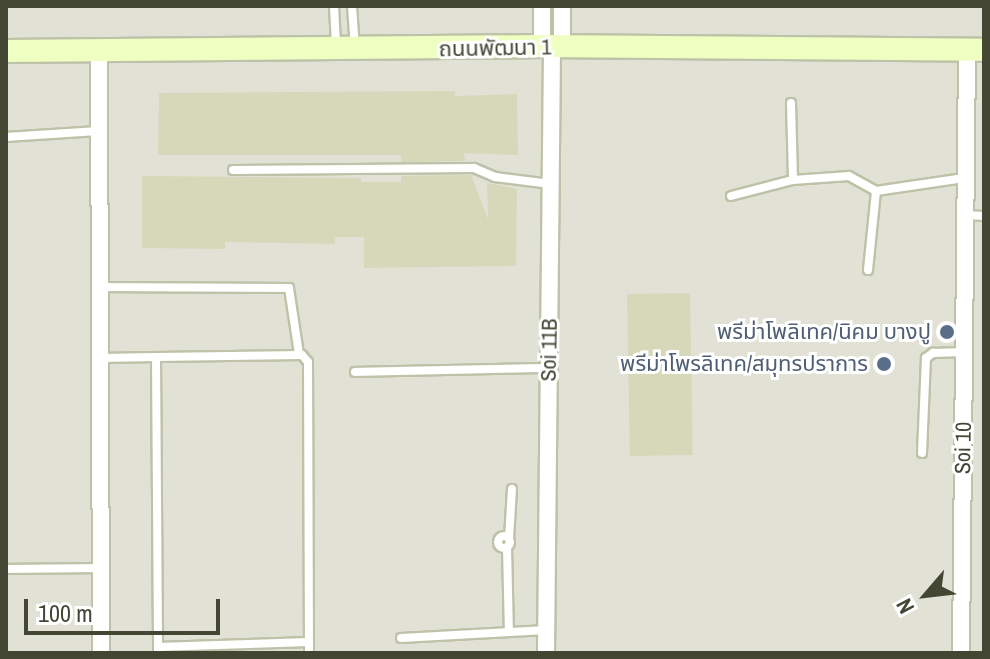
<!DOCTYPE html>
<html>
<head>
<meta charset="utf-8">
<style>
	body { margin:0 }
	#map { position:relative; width:990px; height:659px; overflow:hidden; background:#f0f3e3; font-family:"Archivo Narrow","Noto Sans Thai",sans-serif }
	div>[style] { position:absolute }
	.industrial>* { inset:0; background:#e1e2d5; transform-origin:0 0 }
	.building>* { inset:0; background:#d5d9ba; transform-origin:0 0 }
	.roads { filter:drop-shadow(2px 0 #bdc2a8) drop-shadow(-2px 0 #bdc2a8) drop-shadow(0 2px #bdc2a8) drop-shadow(0 -2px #bdc2a8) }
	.lane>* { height:8px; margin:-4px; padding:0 4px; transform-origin:4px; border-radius:4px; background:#fff }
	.lane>.ring { margin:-4px; padding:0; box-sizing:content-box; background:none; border:8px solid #fff; border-radius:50% }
	.street>* { height:16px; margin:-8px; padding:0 8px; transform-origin:8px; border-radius:8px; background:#fff }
	.secondary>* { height:22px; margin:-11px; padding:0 11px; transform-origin:11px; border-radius:11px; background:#eeffc1 }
	.dots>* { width:22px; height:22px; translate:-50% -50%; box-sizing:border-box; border:4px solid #fff; border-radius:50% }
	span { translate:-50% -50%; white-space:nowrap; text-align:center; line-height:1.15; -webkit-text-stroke:6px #fff; paint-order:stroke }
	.street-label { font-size:22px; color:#434633 }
	.service-label { font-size:22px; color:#4e5e75 }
	.right { translate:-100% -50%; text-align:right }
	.frame { position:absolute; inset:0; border:8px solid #434633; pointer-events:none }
	.north { position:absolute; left:886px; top:555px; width:80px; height:80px; -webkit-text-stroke:6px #fff; paint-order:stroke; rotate:242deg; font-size:22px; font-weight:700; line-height:32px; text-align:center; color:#434633 }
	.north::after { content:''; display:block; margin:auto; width:28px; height:36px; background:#434633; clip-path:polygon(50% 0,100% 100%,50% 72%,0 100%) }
	.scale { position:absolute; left:24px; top:599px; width:196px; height:36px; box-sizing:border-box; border:4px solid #434633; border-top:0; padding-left:10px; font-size:24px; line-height:28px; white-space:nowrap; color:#434633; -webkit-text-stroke:6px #fff; paint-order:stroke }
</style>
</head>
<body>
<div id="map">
	<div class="industrial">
		<div style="left:6px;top:6px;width:978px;height:647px"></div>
	</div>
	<div class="building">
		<div style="clip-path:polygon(455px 91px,455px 96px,517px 94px,518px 155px,463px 153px,466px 161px,401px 162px,401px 155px,158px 155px,159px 93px)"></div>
		<div style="clip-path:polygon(471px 175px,488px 219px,487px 183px,517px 189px,516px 266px,364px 268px,364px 237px,335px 237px,335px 244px,225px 242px,225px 249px,142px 248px,142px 176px,361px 178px,361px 182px,401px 182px,401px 176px)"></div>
		<div style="left:690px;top:293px;width:162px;height:63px;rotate:89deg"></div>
	</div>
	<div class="roads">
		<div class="lane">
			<div style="left:334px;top:6px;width:39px;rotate:87deg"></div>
			<div style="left:352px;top:6px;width:39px;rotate:86deg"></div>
			<div style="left:791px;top:103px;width:77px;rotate:88.5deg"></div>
			<div style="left:6px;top:137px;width:92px;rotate:-3.7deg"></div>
			<div style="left:233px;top:170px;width:241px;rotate:-0.5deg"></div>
			<div style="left:474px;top:168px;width:23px;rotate:23deg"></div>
			<div style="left:495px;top:177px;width:56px;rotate:7.1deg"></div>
			<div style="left:731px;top:196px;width:64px;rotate:-14.5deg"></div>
			<div style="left:793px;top:180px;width:56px;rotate:-4.1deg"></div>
			<div style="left:849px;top:176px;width:31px;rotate:29deg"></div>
			<div style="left:966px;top:215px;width:18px;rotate:3deg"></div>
			<div style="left:868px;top:270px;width:79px;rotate:-84.2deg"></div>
			<div style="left:876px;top:191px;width:89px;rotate:-8.4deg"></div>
			<div style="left:99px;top:287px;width:190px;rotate:0.3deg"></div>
			<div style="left:289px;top:288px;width:67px;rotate:81.4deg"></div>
			<div style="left:156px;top:357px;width:146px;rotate:-0.8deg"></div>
			<div style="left:302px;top:355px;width:9px;rotate:49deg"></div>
			<div style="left:308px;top:362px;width:291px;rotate:89.8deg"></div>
			<div style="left:99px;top:358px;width:57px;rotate:-1deg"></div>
			<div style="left:156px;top:357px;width:290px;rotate:89.6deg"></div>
			<div style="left:355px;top:372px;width:194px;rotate:-1.2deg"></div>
			<div style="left:922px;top:453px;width:95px;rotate:-87.6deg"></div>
			<div style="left:926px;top:358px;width:9px;rotate:-36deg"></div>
			<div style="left:933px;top:353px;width:31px;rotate:-2deg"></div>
			<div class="ring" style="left:498px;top:536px;width:4px;height:4px"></div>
			<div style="left:509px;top:539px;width:50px;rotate:-86.6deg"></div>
			<div style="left:507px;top:547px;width:85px;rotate:88.7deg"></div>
			<div style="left:6px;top:569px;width:94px;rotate:-0.6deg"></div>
			<div style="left:401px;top:638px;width:146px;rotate:-3.1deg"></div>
			<div style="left:158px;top:653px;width:6px;rotate:-90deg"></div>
			<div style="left:158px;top:647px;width:151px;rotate:-1.9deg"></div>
		</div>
		<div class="street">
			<div style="left:542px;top:6px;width:40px;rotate:90deg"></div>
			<div style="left:562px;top:6px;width:41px;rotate:90deg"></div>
			<div style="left:99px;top:51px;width:602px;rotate:89.81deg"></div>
			<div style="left:546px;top:653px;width:606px;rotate:-89.43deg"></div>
			<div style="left:961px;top:653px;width:603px;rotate:-89.43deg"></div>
		</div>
		<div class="secondary">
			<div style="left:6px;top:51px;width:536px;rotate:-0.53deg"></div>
			<div style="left:542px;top:46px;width:442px;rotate:0.5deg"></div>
		</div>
	</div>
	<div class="dots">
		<div style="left:947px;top:332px;background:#5c6f8a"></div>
		<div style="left:884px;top:364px;background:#5c6f8a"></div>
	</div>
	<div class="street-label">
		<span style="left:495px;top:48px;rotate:-1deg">ถนนพัฒนา 1</span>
		<span style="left:549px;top:350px;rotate:-89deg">Soi 11B</span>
		<span style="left:963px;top:448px;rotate:-89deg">Soi 10</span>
	</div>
	<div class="service-label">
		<span class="right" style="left:931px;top:332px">พรีม่าโพลิเทค/นิคม บางปู</span>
		<span class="right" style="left:868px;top:364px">พรีม่าโพรลิเทค/สมุทรปราการ</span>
	</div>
	<div class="frame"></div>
	<div class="north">N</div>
	<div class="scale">100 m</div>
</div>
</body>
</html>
